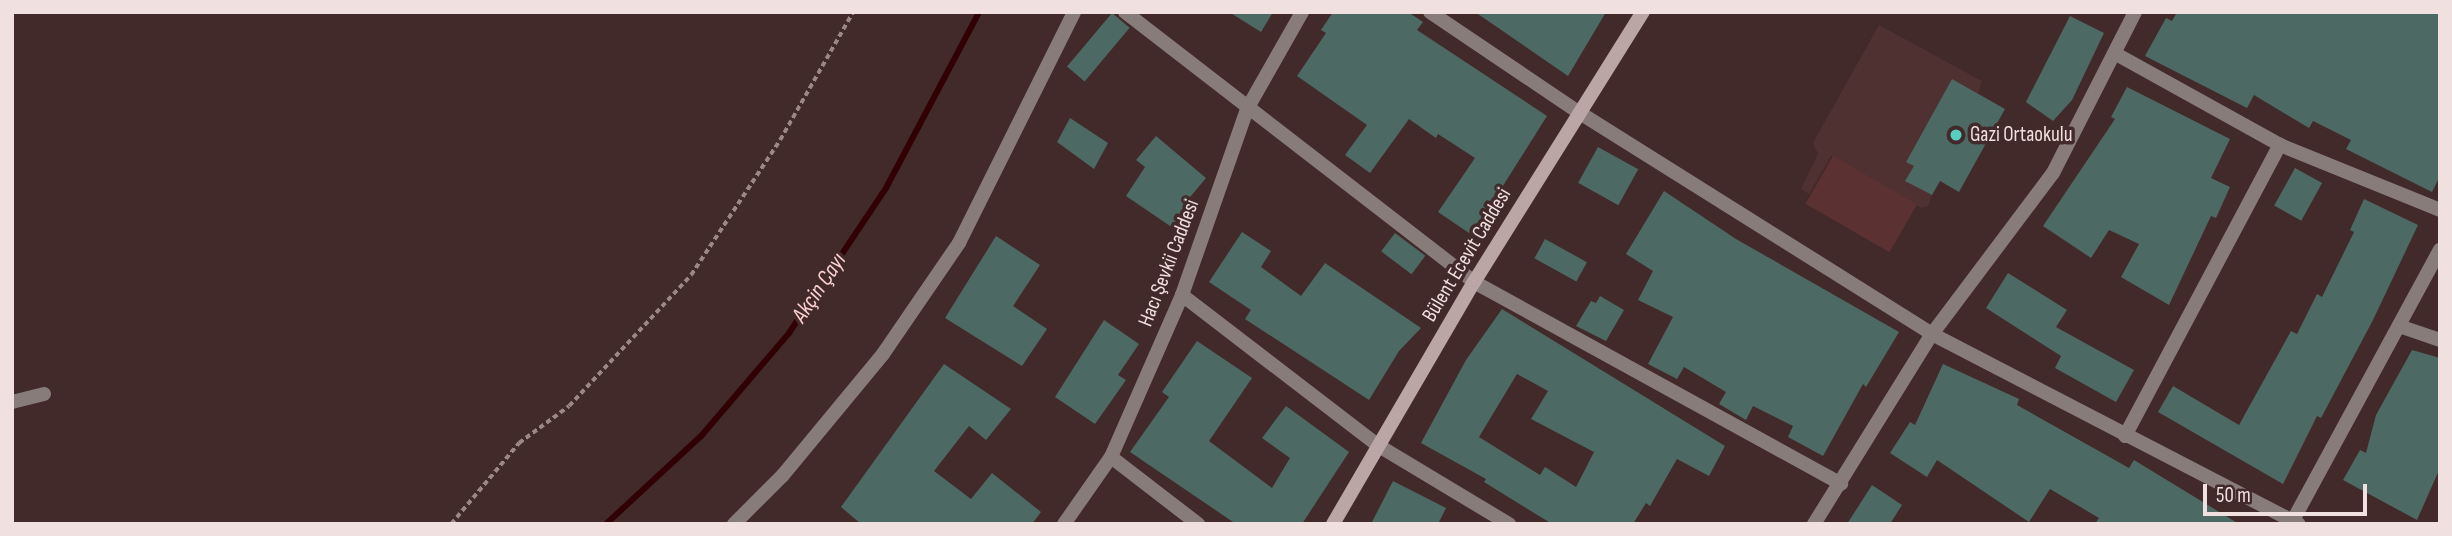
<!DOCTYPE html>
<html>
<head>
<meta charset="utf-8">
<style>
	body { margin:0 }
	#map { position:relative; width:2452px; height:536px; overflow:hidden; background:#412a29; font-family:"Sofia Sans Condensed",sans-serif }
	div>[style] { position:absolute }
	.built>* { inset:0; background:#503131 }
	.green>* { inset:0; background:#5c3131; transform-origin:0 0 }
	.stream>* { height:6px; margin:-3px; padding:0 3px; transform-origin:3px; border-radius:3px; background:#310004 }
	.building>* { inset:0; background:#4c6964; transform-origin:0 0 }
	.path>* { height:3.5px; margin-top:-1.75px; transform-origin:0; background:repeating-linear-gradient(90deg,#9a8786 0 5px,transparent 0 8.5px) }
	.street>* { height:14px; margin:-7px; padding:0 7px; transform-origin:7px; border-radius:7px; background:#887c7b }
	.secondary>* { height:14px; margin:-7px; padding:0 7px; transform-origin:7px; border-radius:7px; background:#baa6a5 }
	.dots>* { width:19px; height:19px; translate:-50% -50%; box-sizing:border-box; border:4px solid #412a29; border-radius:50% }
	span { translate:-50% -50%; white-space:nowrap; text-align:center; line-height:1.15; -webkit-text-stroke:7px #412a29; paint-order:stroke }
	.poi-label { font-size:21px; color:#f0e0df }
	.left { translate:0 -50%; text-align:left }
	.street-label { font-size:21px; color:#f0e0df }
	.water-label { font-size:23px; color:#fbd2d1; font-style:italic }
	.frame { position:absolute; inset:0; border:14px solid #f0e0df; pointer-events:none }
	.scale { position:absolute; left:2203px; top:484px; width:164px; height:32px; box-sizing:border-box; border:4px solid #f0e0df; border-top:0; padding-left:9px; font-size:21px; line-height:24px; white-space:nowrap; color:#f0e0df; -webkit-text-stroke:5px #412a29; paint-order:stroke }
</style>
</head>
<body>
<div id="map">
	<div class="built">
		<div style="clip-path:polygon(1879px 25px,1982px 81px,1978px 94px,1952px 79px,1906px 161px,1914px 166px,1906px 181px,1932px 195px,1928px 206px,1921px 208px,1831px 156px,1809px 194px,1801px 189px,1818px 154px,1813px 143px)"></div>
	</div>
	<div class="green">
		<div style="left:1833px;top:156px;width:97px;height:55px;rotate:30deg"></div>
	</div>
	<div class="stream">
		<div style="left:606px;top:524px;width:131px;rotate:-42.8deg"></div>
		<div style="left:702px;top:435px;width:134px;rotate:-49.5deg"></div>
		<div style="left:789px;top:333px;width:174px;rotate:-56.2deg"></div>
		<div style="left:886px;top:188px;width:199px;rotate:-62.1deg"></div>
	</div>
	<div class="building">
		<div style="clip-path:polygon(1229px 12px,1273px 12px,1261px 32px)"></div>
		<div style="clip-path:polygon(1333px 12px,1408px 12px,1423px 22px,1417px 30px,1547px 116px,1472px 235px,1438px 212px,1475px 158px,1438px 134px,1436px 138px,1409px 119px,1370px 173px,1345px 155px,1367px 125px,1297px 76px,1326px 33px,1321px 30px)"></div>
		<div style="clip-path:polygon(1475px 12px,1606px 12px,1568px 76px)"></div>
		<div style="clip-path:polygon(2177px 12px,2440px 12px,2440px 176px,2432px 192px,2346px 149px,2351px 140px,2313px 121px,2309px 128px,2254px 95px,2247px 108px,2145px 56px,2166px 18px,2172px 21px)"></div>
		<div style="left:1112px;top:13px;width:23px;height:70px;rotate:40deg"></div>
		<div style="clip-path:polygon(2070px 16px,2104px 33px,2072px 100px,2053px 121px,2026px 102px)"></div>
		<div style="clip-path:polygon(1952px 79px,2005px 109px,1959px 192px,1940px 181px,1932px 195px,1905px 181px,1914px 166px,1906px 162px)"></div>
		<div style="clip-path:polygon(2127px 87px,2230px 139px,2211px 178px,2230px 187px,2216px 218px,2211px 216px,2169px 305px,2121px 277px,2139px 244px,2109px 230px,2091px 258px,2043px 226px,2115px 119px,2111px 117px)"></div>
		<div style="clip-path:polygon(1070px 118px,1108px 143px,1094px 169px,1057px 142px)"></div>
		<div style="clip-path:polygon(1156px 136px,1206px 178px,1186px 202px,1189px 204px,1173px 228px,1126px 196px,1145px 167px,1136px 160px)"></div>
		<div style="left:1598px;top:147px;width:46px;height:41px;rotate:29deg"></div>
		<div style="left:2295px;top:168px;width:31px;height:43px;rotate:29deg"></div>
		<div style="clip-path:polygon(1664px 191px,1736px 239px,1899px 332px,1866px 387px,1863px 384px,1823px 456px,1788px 437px,1793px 426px,1753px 406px,1746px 420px,1719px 404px,1726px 392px,1684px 367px,1677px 379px,1648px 364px,1673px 317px,1638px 300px,1653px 271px,1626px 254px)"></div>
		<div style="clip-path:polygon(2364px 199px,2418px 225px,2373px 320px,2321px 418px,2317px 416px,2283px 484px,2158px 412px,2173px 386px,2239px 425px,2291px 331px,2297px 334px,2317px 294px,2322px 297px,2354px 232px,2350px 230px)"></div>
		<div style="clip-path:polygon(1242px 232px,1271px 251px,1261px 267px,1301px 296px,1325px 263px,1421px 328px,1399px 351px,1369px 400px,1245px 319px,1251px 310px,1209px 282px)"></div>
		<div style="left:1395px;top:233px;width:38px;height:23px;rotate:37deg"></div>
		<div style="clip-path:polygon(996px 236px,1040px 265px,1013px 306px,1047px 329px,1022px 366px,945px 318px)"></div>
		<div style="left:1545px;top:239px;width:48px;height:22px;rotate:29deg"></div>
		<div style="clip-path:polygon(2008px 273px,2067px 310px,2056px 327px,2134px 370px,2116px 402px,2055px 368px,2061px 356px,1986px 308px)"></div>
		<div style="clip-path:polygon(1600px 296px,1624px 310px,1606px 341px,1576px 326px,1591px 301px,1596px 303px)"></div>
		<div style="clip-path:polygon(evenodd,1502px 309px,1725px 446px,1709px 476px,1677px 459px,1650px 506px,1646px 503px,1633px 524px,1552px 524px,1484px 482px,1486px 479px,1421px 443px,1466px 360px,1502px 309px,1517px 374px,1548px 391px,1531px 419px,1594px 452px,1576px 487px,1545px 467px,1540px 475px,1479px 437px,1517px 374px)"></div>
		<div style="clip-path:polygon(1104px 320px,1139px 344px,1118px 375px,1126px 380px,1095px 424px,1055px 397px)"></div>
		<div style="clip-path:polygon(1197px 341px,1252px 378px,1209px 441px,1272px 488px,1290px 458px,1262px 438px,1286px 406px,1349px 452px,1302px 524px,1236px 524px,1130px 452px,1169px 397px,1162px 392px)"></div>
		<div style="clip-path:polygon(2412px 350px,2440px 358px,2440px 468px,2417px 520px,2343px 480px,2360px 450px,2366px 453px,2376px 415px)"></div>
		<div style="clip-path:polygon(944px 364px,1011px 409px,986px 440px,969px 426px,934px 471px,971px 499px,992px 473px,1041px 512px,1032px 524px,861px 524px,841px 507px)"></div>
		<div style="clip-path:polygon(1943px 364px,2019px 399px,2017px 405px,2129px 468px,2134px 460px,2239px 524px,2095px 524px,2099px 518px,2050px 489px,2029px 522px,1937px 460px,1927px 477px,1890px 453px,1910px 422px,1915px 425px)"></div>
		<div style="clip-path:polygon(1393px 481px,1446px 508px,1438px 524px,1371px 524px)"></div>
		<div style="clip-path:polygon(1872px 485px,1902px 505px,1890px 524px,1847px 524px)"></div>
	</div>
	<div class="path">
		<div style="left:451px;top:524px;width:106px;rotate:-50deg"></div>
		<div style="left:519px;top:443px;width:62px;rotate:-36.5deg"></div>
		<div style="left:569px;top:406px;width:179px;rotate:-47deg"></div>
		<div style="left:691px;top:275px;width:162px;rotate:-56.6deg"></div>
		<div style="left:780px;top:140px;width:147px;rotate:-60.3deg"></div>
	</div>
	<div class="street">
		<div style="left:1125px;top:12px;width:441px;rotate:37.7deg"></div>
		<div style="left:1474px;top:282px;width:419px;rotate:28.8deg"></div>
		<div style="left:1430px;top:12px;width:181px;rotate:34deg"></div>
		<div style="left:1580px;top:113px;width:416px;rotate:32.1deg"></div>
		<div style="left:1932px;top:334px;width:413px;rotate:27.4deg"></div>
		<div style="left:2116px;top:54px;width:188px;rotate:29deg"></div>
		<div style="left:2280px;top:145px;width:173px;rotate:22.1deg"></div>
		<div style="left:1182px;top:295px;width:248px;rotate:37.5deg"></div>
		<div style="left:1379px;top:446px;width:152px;rotate:31deg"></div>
		<div style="left:2399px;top:326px;width:43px;rotate:18.9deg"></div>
		<div style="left:12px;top:402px;width:33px;rotate:-14deg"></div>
		<div style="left:2125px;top:436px;width:330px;rotate:-62deg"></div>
		<div style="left:1111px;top:457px;width:110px;rotate:37.6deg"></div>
		<div style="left:734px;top:524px;width:69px;rotate:-45deg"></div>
		<div style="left:783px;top:475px;width:157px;rotate:-50.4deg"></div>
		<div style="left:883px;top:354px;width:135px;rotate:-55.6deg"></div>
		<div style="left:959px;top:243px;width:258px;rotate:-63.5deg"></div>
		<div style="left:1064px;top:524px;width:82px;rotate:-55deg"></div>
		<div style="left:1111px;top:457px;width:177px;rotate:-66.3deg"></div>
		<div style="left:1182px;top:295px;width:197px;rotate:-70.7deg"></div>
		<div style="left:1247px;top:109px;width:112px;rotate:-60.4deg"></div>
		<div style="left:1814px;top:524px;width:224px;rotate:-58.2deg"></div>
		<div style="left:1932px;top:334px;width:201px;rotate:-53.1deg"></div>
		<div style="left:2053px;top:173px;width:181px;rotate:-63deg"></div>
		<div style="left:2291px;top:524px;width:312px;rotate:-61.5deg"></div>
	</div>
	<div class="secondary">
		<div style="left:1333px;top:524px;width:280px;rotate:-59.8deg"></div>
		<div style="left:1474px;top:282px;width:319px;rotate:-58deg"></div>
	</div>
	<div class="dots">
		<div style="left:1956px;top:135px;background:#58cec0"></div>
	</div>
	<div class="poi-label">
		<span class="left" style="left:1970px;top:135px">Gazi Ortaokulu</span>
	</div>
	<div class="street-label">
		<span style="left:1467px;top:255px;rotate:-59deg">Bülent Ecevit Caddesi</span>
		<span style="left:1169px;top:263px;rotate:-69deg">Hacı Şevkii Caddesi</span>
	</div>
	<div class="water-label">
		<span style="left:819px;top:288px;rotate:-56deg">Akçin Çayı</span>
	</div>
	<div class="frame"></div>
	<div class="scale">50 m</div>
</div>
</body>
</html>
